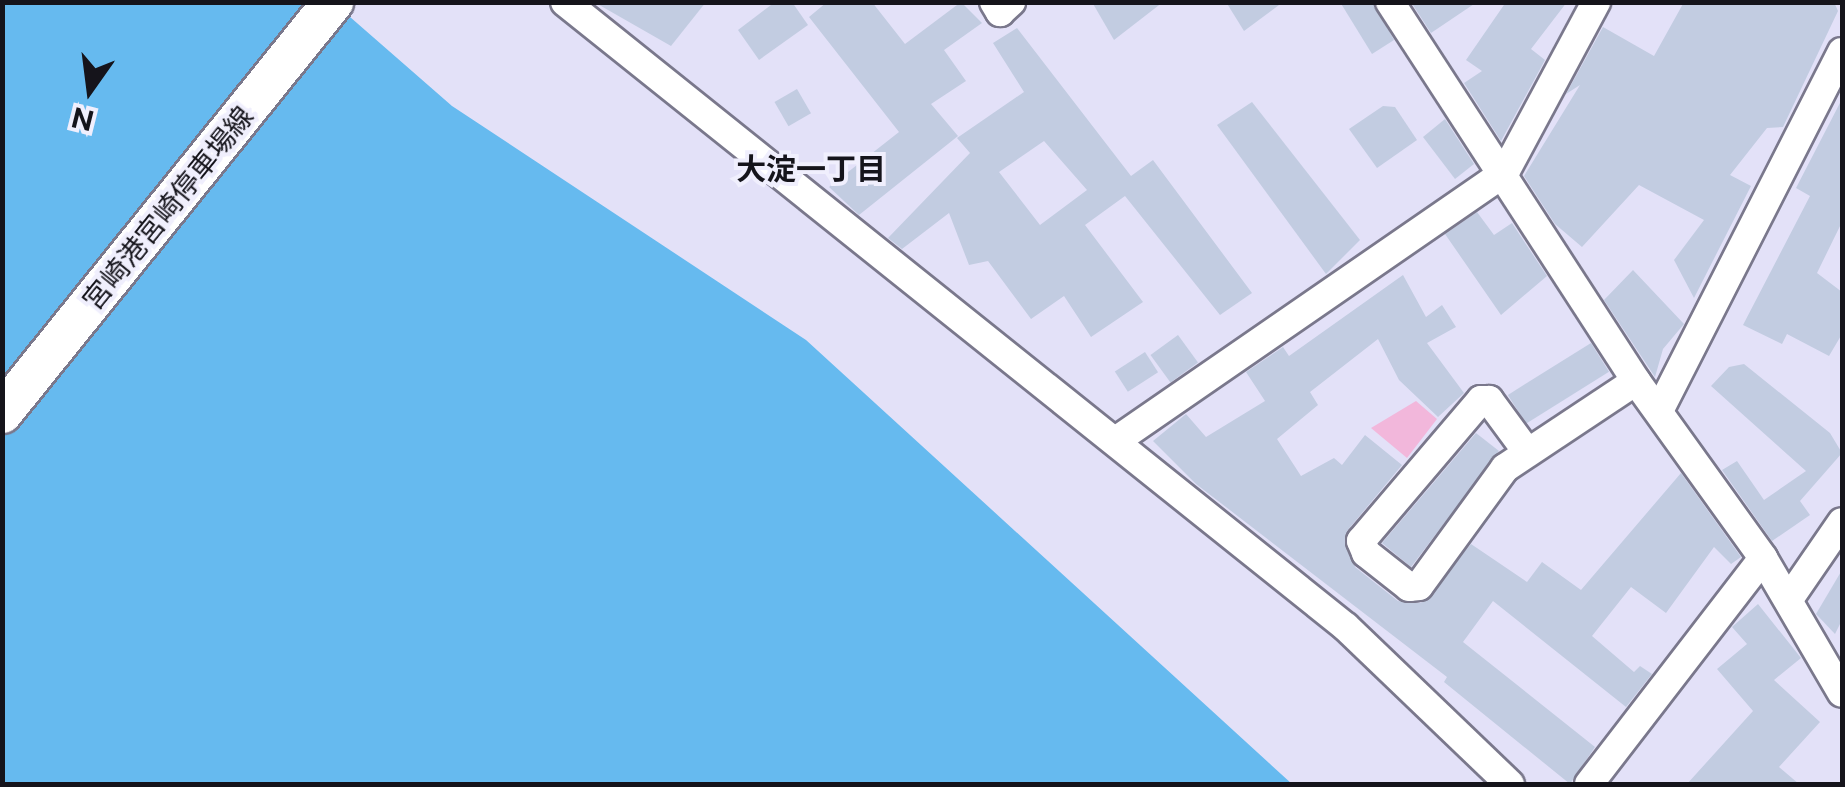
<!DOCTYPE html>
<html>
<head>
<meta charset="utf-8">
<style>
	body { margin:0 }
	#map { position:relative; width:1845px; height:787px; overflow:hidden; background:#e3e1f8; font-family:"Public Sans","Noto Sans JP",sans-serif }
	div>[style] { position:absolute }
	.green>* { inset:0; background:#f2b7db }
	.water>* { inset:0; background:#66baef }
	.building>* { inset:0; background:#c2cce1; transform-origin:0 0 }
	.roads { filter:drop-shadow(2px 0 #7a788c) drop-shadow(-2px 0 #7a788c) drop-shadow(0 2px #7a788c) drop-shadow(0 -2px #7a788c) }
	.minor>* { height:28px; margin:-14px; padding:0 14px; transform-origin:14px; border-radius:14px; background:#fff }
	.secondary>* { height:40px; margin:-20px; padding:0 20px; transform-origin:20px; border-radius:20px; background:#fff }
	span { translate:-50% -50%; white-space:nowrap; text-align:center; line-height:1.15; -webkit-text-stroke:8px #f0effd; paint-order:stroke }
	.street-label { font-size:28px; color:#15141b }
	.neighbourhood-label { font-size:30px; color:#15141b; font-weight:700 }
	.frame { position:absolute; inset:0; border:5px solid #15141b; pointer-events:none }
	.north { position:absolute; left:40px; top:40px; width:100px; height:100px; -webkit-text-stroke:8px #f0effd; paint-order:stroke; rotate:194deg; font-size:28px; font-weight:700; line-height:40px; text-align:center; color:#15141b }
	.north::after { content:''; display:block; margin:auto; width:35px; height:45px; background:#15141b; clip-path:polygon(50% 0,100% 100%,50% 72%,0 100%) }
</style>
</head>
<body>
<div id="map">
	<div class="green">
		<div style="clip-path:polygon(1416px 401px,1437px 419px,1407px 458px,1371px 428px)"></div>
	</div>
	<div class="water">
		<div style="clip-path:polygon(2px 3px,334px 3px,452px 106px,806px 340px,1292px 784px,3px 784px)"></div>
	</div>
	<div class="building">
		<div style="clip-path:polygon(594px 2px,706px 2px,671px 46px)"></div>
		<div style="clip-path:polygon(775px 2px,792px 2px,808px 25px,759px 60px,738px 30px)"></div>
		<div style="clip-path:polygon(827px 2px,872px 2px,905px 44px,961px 2px,982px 23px,944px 50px,966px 81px,931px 104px,958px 136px,859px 215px,829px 187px,899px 132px,809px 17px)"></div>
		<div style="clip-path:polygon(1092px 2px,1163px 2px,1114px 40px)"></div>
		<div style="clip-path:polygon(1226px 2px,1283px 2px,1244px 31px)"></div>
		<div style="clip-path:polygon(1340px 2px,1373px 2px,1394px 40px,1372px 54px)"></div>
		<div style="clip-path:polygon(1411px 2px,1477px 2px,1431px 33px)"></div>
		<div style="clip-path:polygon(1506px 2px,1567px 2px,1531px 49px,1545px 60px,1501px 141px,1464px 83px,1482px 71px,1466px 60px)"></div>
		<div style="clip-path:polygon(1684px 2px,1834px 2px,1838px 11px,1783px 127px,1767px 128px,1730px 175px,1751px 186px,1694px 298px,1674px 260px,1704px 220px,1639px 185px,1582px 247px,1555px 224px,1524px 176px,1580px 85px,1566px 94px,1603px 27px,1654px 56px)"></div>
		<div style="clip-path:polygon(evenodd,1017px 28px,1131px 176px,1153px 160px,1252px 293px,1220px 315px,1125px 196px,1085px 225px,1143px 302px,1091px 337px,1064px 296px,1031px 319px,988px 261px,969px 265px,949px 213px,902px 249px,888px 238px,970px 153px,957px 138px,1024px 92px,993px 43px,1017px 28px,1044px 141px,1087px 190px,1040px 225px,999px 172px,1044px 141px)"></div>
		<div style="left:797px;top:89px;width:28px;height:26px;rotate:60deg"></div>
		<div style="clip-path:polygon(1842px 99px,1842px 222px,1817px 273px,1842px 292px,1842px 334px,1829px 356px,1787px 334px,1782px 344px,1743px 325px,1810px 196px,1796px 188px)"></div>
		<div style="clip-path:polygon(1252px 102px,1360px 240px,1326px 274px,1217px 125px)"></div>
		<div style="clip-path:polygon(1383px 106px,1395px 107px,1417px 140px,1377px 168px,1349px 129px)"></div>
		<div style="clip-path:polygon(1445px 119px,1474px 164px,1455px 179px,1423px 137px)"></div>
		<div style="clip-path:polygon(1477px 212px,1494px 235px,1512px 223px,1547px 276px,1501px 315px,1445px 234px)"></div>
		<div style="clip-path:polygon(1633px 270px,1684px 324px,1663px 349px,1655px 377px,1604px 300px)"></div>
		<div style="clip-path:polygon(1403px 275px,1426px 317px,1442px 305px,1456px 327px,1427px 343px,1464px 393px,1438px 417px,1399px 380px,1378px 339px,1310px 392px,1318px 405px,1277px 439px,1301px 476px,1334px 458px,1342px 465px,1365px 435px,1402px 465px,1347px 531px,1355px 567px,1398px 601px,1421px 603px,1471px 544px,1527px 582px,1542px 562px,1581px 590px,1681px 473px,1741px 557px,1731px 564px,1714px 547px,1666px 613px,1631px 587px,1592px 636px,1634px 672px,1640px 666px,1652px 674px,1626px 707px,1493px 601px,1463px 642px,1595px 747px,1570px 784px,1444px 682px,1447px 677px,1196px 484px,1153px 441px,1186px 414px,1206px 437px,1265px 401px,1246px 372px,1283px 347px,1289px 356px)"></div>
		<div style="left:1178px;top:335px;width:34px;height:34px;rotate:54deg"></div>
		<div style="left:1591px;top:343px;width:34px;height:98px;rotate:58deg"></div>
		<div style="left:1145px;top:352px;width:24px;height:36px;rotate:57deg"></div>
		<div style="clip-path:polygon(1744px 364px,1830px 433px,1842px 453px,1800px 501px,1810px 515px,1772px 541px,1722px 470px,1737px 461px,1764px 500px,1806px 471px,1711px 386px,1729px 367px)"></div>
		<div style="clip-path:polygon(1476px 433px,1499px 451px,1411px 567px,1382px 543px)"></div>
		<div style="clip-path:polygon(1842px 570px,1842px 620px,1835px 634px,1816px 614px)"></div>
		<div style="clip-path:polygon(1758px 604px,1801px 658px,1774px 680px,1820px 722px,1779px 767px,1799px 784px,1687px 784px,1753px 711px,1717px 669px,1747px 644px,1732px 627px)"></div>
	</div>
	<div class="roads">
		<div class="minor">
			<div style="left:565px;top:2px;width:1000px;rotate:38.67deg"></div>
			<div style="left:1346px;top:627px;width:227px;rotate:43.8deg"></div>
			<div style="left:994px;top:2px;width:12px;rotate:59deg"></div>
			<div style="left:1000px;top:12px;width:15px;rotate:-42deg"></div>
			<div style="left:1390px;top:2px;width:452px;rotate:57deg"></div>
			<div style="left:1636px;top:381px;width:218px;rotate:54.3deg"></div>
			<div style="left:1763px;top:558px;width:156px;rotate:59.7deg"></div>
			<div style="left:1659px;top:411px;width:403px;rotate:-63deg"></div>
			<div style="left:1117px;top:440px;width:472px;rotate:-34.6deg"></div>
			<div style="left:1505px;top:172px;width:193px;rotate:-61.8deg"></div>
			<div style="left:1525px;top:449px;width:61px;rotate:-126.3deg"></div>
			<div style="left:1489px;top:400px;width:8px;rotate:180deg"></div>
			<div style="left:1481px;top:400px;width:185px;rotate:130.4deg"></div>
			<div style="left:1361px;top:541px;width:13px;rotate:67deg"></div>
			<div style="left:1366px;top:553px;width:55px;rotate:38.3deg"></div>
			<div style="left:1409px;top:587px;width:10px;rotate:-6deg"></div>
			<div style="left:1419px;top:586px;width:146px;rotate:-53.9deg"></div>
			<div style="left:1505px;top:468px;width:157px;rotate:-33.6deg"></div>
			<div style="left:1789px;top:599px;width:93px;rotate:-55.5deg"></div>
			<div style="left:1589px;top:784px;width:285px;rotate:-52.4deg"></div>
		</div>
		<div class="secondary">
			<div style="left:2px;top:413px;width:528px;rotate:-51.15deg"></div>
		</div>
	</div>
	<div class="street-label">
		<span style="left:168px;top:208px;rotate:-51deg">宮崎港宮崎停車場線</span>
	</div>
	<div class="neighbourhood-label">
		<span style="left:811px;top:169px">大淀一丁目</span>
	</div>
	<div class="frame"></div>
	<div class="north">N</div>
</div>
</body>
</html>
